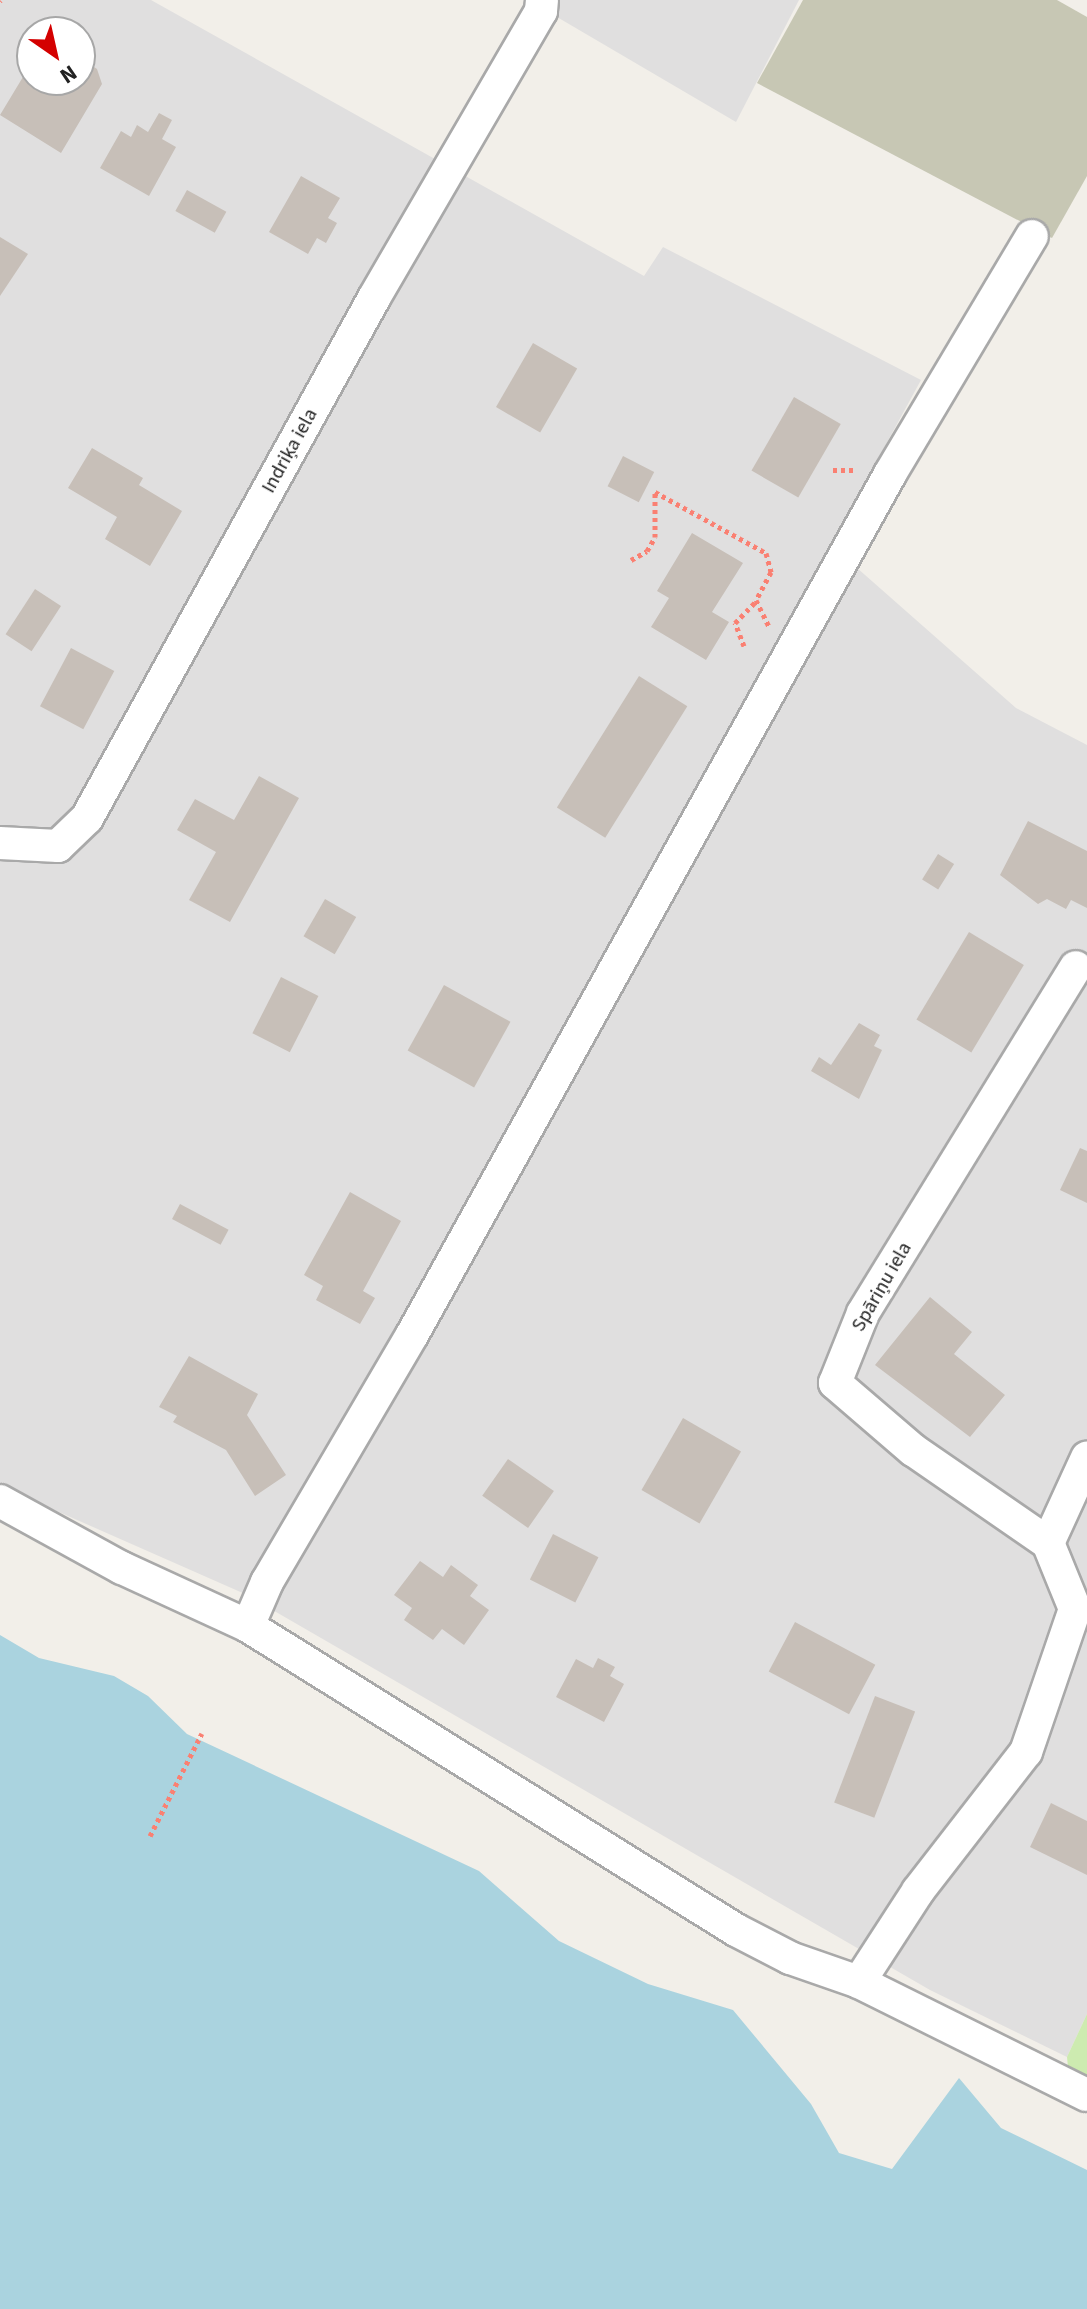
<!DOCTYPE html>
<html>
<head>
<meta charset="utf-8">
<style>
	body { margin:0 }
	#map { position:relative; width:1087px; height:2309px; overflow:hidden; background:#f2efe9; font-family:"Source Sans 3",sans-serif }
	div>[style] { position:absolute }
	.residential>* { inset:0; background:#e0dfdf }
	.construction>* { inset:0; background:#c7c7b4 }
	.grass>* { inset:0; background:#cdebb0 }
	.water>* { inset:0; background:#aad3df }
	.building>* { inset:0; background:#c7bfb8; transform-origin:0 0 }
	.path>* { height:5px; margin-top:-2.5px; transform-origin:0; background:repeating-linear-gradient(90deg,#fa8072 0 4px,transparent 0 8px) }
	.roads { filter:drop-shadow(2px 0 #a9a9a9) drop-shadow(-2px 0 #a9a9a9) drop-shadow(0 2px #a9a9a9) drop-shadow(0 -2px #a9a9a9) }
	.minor>* { height:32px; margin:-16px; padding:0 16px; transform-origin:16px; border-radius:16px; background:#fff }
	span { translate:-50% -50%; white-space:nowrap; text-align:center; line-height:1.15; -webkit-text-stroke:7px #fff; paint-order:stroke }
	.street-label { font-size:20px; color:#222 }
	.north { position:absolute; left:16px; top:16px; width:80px; height:80px; box-sizing:border-box; background:#fff; border:2px solid #a7a7a7; border-radius:50%; rotate:146deg; font-size:22px; font-weight:700; line-height:32px; text-align:center; color:#222 }
	.north::after { content:''; display:block; margin:auto; width:28px; height:36px; background:#d40000; clip-path:polygon(50% 0,100% 100%,50% 72%,0 100%) }
</style>
</head>
<body>
<div id="map">
	<div class="residential">
		<div style="clip-path:polygon(evenodd,0 0,151px 0,644px 276px,663px 247px,921px 380px,831px 545px,1016px 708px,1087px 745px,1087px 2014px,1067px 2057px,930px 1990px,245px 1594px,0 1486px,0 0,32px 32px,80px 32px,80px 80px,32px 80px,32px 32px)"></div>
		<div style="clip-path:polygon(528px 0,799px 0,736px 122px)"></div>
	</div>
	<div class="construction">
		<div style="clip-path:polygon(803px 0,1057px 0,1087px 17px,1087px 176px,1052px 238px,757px 83px)"></div>
	</div>
	<div class="grass">
		<div style="clip-path:polygon(1087px 2014px,1087px 2083px,1069px 2077px,1067px 2057px)"></div>
	</div>
	<div class="water">
		<div style="clip-path:polygon(0 1635px,39px 1658px,114px 1676px,148px 1696px,187px 1734px,479px 1871px,559px 1941px,648px 1984px,733px 2010px,811px 2104px,839px 2153px,892px 2169px,959px 2078px,1001px 2128px,1087px 2170px,1087px 2309px,0 2309px)"></div>
	</div>
	<div class="building">
		<div style="clip-path:polygon(85px 61px,97px 69px,102px 84px,61px 153px,0 115px,32px 62px,32px 80px,80px 80px,80px 63px)"></div>
		<div style="clip-path:polygon(159px 113px,172px 120px,162px 139px,176px 147px,149px 196px,100px 168px,121px 131px,131px 137px,137px 125px,148px 132px)"></div>
		<div style="clip-path:polygon(301px 176px,340px 198px,328px 218px,337px 223px,326px 243px,317px 238px,308px 254px,269px 232px)"></div>
		<div style="left:187px;top:190px;width:45px;height:24px;rotate:29deg"></div>
		<div style="clip-path:polygon(0 237px,28px 254px,0 296px)"></div>
		<div style="left:533px;top:343px;width:51px;height:74px;rotate:30deg"></div>
		<div style="left:794px;top:397px;width:54px;height:85px;rotate:30deg"></div>
		<div style="clip-path:polygon(92px 448px,143px 478px,139px 485px,182px 511px,150px 566px,105px 539px,117px 517px,68px 488px)"></div>
		<div style="left:623px;top:456px;width:35px;height:34px;rotate:27deg"></div>
		<div style="clip-path:polygon(692px 533px,743px 563px,712px 612px,729px 622px,706px 660px,651px 627px,669px 598px,657px 591px)"></div>
		<div style="left:35px;top:589px;width:31px;height:54px;rotate:33deg"></div>
		<div style="left:71px;top:648px;width:49px;height:66px;rotate:28deg"></div>
		<div style="left:639px;top:676px;width:57px;height:155px;rotate:32deg"></div>
		<div style="clip-path:polygon(259px 776px,299px 798px,230px 922px,189px 900px,216px 852px,177px 830px,195px 799px,234px 820px)"></div>
		<div style="clip-path:polygon(1028px 821px,1087px 851px,1087px 908px,1071px 900px,1066px 909px,1047px 899px,1038px 904px,1000px 875px)"></div>
		<div style="left:938px;top:854px;width:19px;height:30px;rotate:32deg"></div>
		<div style="left:325px;top:899px;width:36px;height:43px;rotate:30deg"></div>
		<div style="left:969px;top:932px;width:64px;height:102px;rotate:31deg"></div>
		<div style="left:281px;top:977px;width:42px;height:63px;rotate:27deg"></div>
		<div style="left:444px;top:985px;width:76px;height:75px;rotate:29deg"></div>
		<div style="clip-path:polygon(859px 1023px,880px 1035px,874px 1046px,882px 1050px,859px 1099px,811px 1071px,819px 1057px,831px 1065px)"></div>
		<div style="clip-path:polygon(1080px 1148px,1087px 1151px,1087px 1203px,1060px 1190px)"></div>
		<div style="clip-path:polygon(350px 1192px,401px 1221px,363px 1291px,375px 1298px,360px 1324px,316px 1300px,323px 1286px,304px 1275px)"></div>
		<div style="left:180px;top:1204px;width:55px;height:17px;rotate:28deg"></div>
		<div style="clip-path:polygon(930px 1297px,972px 1332px,954px 1354px,1005px 1395px,970px 1437px,875px 1365px)"></div>
		<div style="clip-path:polygon(189px 1356px,258px 1394px,247px 1415px,286px 1475px,255px 1496px,226px 1450px,173px 1422px,177px 1416px,159px 1407px)"></div>
		<div style="left:683px;top:1418px;width:67px;height:83px;rotate:30deg"></div>
		<div style="left:508px;top:1459px;width:56px;height:45px;rotate:35deg"></div>
		<div style="left:553px;top:1534px;width:51px;height:51px;rotate:27deg"></div>
		<div style="clip-path:polygon(420px 1561px,443px 1577px,451px 1565px,478px 1585px,470px 1596px,489px 1610px,464px 1645px,442px 1629px,433px 1640px,404px 1620px,412px 1608px,394px 1595px)"></div>
		<div style="left:795px;top:1622px;width:91px;height:56px;rotate:28deg"></div>
		<div style="clip-path:polygon(598px 1658px,615px 1667px,610px 1676px,624px 1684px,604px 1722px,556px 1697px,576px 1659px,593px 1668px)"></div>
		<div style="left:875px;top:1696px;width:43px;height:114px;rotate:21deg"></div>
		<div style="clip-path:polygon(1051px 1803px,1087px 1821px,1087px 1875px,1030px 1847px)"></div>
	</div>
	<div class="path">
		<div style="left:0;top:1px;width:1px;rotate:-45deg"></div>
		<div style="left:833px;top:470px;width:23px"></div>
		<div style="left:631px;top:560px;width:18px;rotate:-29deg"></div>
		<div style="left:647px;top:551px;width:16px;rotate:-60deg"></div>
		<div style="left:655px;top:537px;width:45px;rotate:-90deg"></div>
		<div style="left:655px;top:492px;width:127px;rotate:28.8deg"></div>
		<div style="left:766px;top:553px;width:20px;rotate:75deg"></div>
		<div style="left:771px;top:572px;width:32px;rotate:118deg"></div>
		<div style="left:756px;top:600px;width:30px;rotate:64deg"></div>
		<div style="left:744px;top:646px;width:25px;rotate:-111deg"></div>
		<div style="left:735px;top:623px;width:30px;rotate:-46deg"></div>
		<div style="left:150px;top:1836px;width:115px;rotate:-63.2deg"></div>
	</div>
	<div class="roads">
		<div class="minor">
			<div style="left:0;top:843px;width:58px;rotate:3deg"></div>
			<div style="left:58px;top:846px;width:40px;rotate:-44deg"></div>
			<div style="left:87px;top:818px;width:594px;rotate:-61.1deg"></div>
			<div style="left:374px;top:298px;width:332px;rotate:-59.8deg"></div>
			<div style="left:541px;top:11px;width:11px;rotate:-85deg"></div>
			<div style="left:0;top:1501px;width:139px;rotate:28.8deg"></div>
			<div style="left:122px;top:1568px;width:139px;rotate:24.7deg"></div>
			<div style="left:248px;top:1626px;width:575px;rotate:31.92deg"></div>
			<div style="left:736px;top:1930px;width:61px;rotate:27.4deg"></div>
			<div style="left:790px;top:1958px;width:73px;rotate:19.2deg"></div>
			<div style="left:859px;top:1982px;width:254px;rotate:26.4deg"></div>
			<div style="left:1048px;top:1543px;width:164px;rotate:-145.4deg"></div>
			<div style="left:913px;top:1450px;width:103px;rotate:-139.3deg"></div>
			<div style="left:835px;top:1383px;width:75px;rotate:-68.2deg"></div>
			<div style="left:863px;top:1313px;width:406px;rotate:-58.4deg"></div>
			<div style="left:1048px;top:1543px;width:94px;rotate:-65.4deg"></div>
			<div style="left:248px;top:1626px;width:48px;rotate:-66.6deg"></div>
			<div style="left:267px;top:1582px;width:286px;rotate:-59.6deg"></div>
			<div style="left:412px;top:1335px;width:985px;rotate:-60.96deg"></div>
			<div style="left:890px;top:474px;width:277px;rotate:-59.2deg"></div>
			<div style="left:859px;top:1982px;width:108px;rotate:-57deg"></div>
			<div style="left:918px;top:1891px;width:176px;rotate:-52.2deg"></div>
			<div style="left:1026px;top:1752px;width:151px;rotate:-71.1deg"></div>
			<div style="left:1075px;top:1609px;width:71px;rotate:-112.2deg"></div>
		</div>
	</div>
	<div class="street-label">
		<span style="left:290px;top:451px;rotate:-61deg">Indriķa iela</span>
		<span style="left:882px;top:1287px;rotate:-60deg">Spāriņu iela</span>
	</div>
	<div class="north">N</div>
</div>
</body>
</html>
